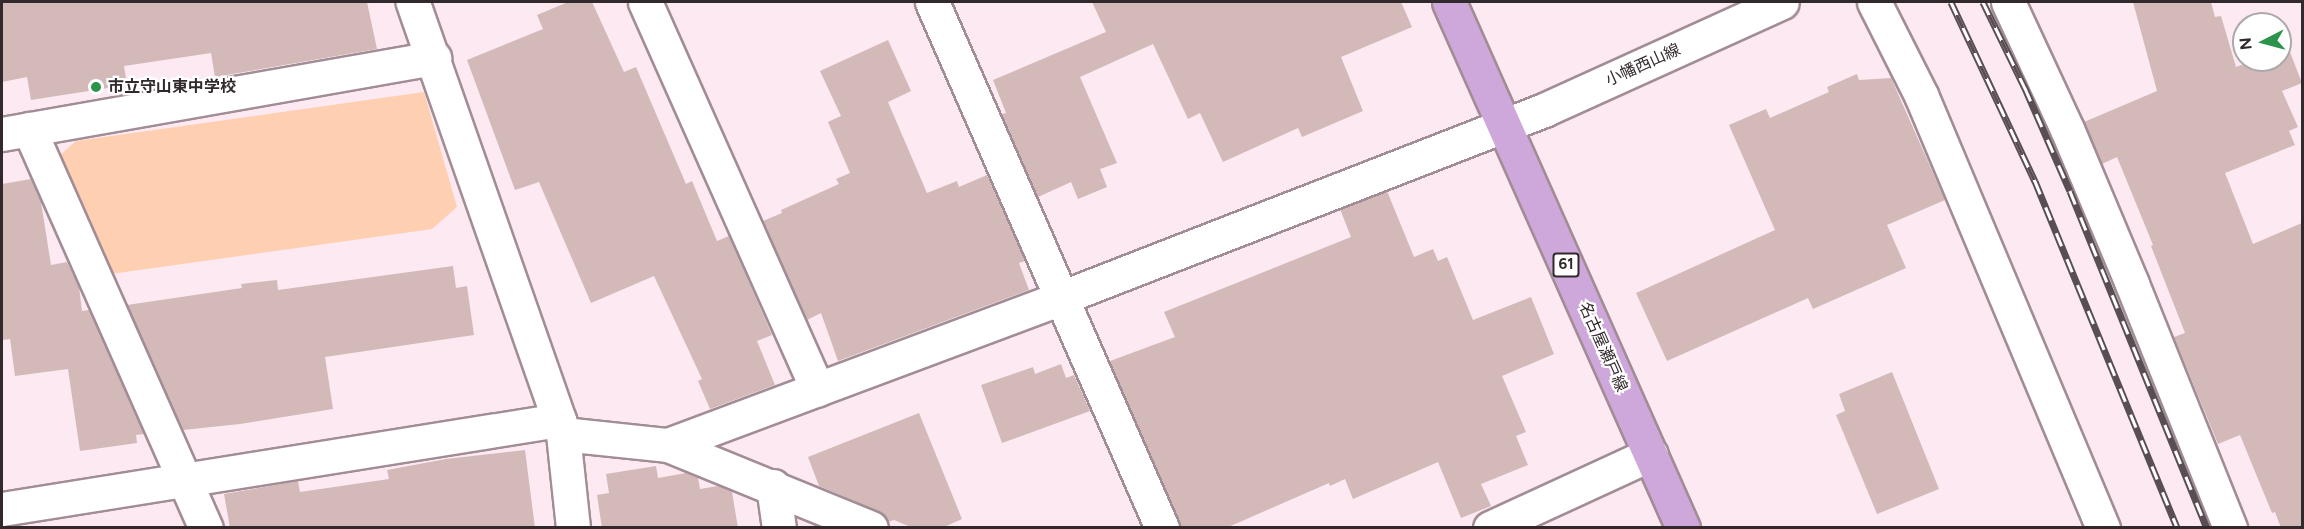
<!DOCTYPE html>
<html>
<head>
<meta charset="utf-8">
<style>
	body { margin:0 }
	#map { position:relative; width:2304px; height:529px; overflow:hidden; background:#fce9f1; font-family:Figtree,"Noto Sans JP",sans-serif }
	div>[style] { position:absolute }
	.green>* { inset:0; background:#ffcfb1 }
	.building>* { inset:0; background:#d3bab9 }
	.roads { filter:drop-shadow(2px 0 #a28c96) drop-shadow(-2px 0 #a28c96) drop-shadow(0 2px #a28c96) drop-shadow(0 -2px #a28c96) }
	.minor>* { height:33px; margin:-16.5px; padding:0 16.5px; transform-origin:16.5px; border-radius:16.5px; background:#fff }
	.major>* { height:33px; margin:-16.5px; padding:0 16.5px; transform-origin:16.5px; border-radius:16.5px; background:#cea8da }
	.rail>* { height:7px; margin-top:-3.5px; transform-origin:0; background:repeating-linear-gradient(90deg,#fff 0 14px,#594e53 0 28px); box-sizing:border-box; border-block:2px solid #594e53 }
	.dots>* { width:16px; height:16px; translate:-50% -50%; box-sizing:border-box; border:3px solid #fff; border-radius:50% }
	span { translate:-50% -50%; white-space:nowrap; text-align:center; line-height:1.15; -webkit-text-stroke:4.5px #fff; paint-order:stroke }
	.shield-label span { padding:2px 4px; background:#fff; border:2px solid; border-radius:4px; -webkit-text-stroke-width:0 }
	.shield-label { font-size:15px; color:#32292d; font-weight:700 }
	.street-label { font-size:16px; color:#32292d }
	.poi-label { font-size:16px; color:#32292d; font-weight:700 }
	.left { translate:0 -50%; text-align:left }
	.frame { position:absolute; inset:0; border:3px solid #32292d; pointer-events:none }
	.north { position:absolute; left:2232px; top:12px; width:60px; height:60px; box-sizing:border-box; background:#fff; border:2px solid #ada9ab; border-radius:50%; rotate:264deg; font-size:16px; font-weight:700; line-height:24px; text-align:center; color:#32292d }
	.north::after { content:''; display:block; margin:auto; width:21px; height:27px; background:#2b944c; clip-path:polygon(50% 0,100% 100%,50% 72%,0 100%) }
</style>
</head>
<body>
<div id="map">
	<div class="green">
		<div style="clip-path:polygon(424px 92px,457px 207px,432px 229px,111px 274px,57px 158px,76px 141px)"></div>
	</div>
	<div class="building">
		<div style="clip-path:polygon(2px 2px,367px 2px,377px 49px,215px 77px,211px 53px,124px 66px,127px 85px,31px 100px,27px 77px,2px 82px)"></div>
		<div style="clip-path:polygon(568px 2px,592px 2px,624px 72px,636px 67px,686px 184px,692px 181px,717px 241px,729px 236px,772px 335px,757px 341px,775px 385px,710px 409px,698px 381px,702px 379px,654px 276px,591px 303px,539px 182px,515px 190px,467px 60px,543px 29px,537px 15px)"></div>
		<div style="clip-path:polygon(1092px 2px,1401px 2px,1412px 27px,1341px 57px,1363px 111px,1302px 137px,1298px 128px,1223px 162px,1200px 113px,1188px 119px,1153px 44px,1080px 77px,1117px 163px,1100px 169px,1107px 187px,1078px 199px,1071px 182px,1038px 197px,1002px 114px,1006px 113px,993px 80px,1106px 32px)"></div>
		<div style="clip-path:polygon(2133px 2px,2211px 2px,2215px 17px,2221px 16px,2236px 67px,2254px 60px,2280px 60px,2280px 50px,2288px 47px,2302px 83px,2282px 91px,2298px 127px,2289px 131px,2295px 145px,2225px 173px,2253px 244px,2302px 223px,2302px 528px,2281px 528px,2275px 512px,2272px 513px,2240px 435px,2218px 444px,2174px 337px,2185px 333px,2151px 246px,2153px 245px,2117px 157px,2102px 164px,2084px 122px,2157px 91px)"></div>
		<div style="clip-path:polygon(888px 40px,911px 91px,888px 102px,927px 193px,957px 181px,959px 187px,987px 175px,1025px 261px,1019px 263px,1029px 290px,838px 361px,821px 313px,807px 320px,763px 221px,782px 213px,781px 210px,839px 184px,836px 179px,850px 173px,828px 122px,841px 116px,820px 71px)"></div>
		<div style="clip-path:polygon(1857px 74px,1859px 80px,1891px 78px,1945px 200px,1887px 225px,1906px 268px,1813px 309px,1808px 298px,1667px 361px,1636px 293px,1775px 230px,1729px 125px,1766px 109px,1770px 118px,1829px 92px,1827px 87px)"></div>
		<div style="clip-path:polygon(31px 179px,41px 202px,51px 265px,67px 262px,79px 287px,82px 311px,89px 310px,144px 434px,136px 435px,137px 443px,80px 451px,68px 369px,15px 376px,10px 339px,2px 340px,2px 184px)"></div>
		<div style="clip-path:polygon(1387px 191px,1414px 257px,1433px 249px,1438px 261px,1447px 257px,1473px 320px,1531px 297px,1554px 354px,1502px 376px,1526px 432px,1516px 436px,1528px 465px,1481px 484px,1491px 506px,1461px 518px,1438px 462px,1353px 499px,1345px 479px,1330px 486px,1329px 483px,1226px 528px,1181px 528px,1110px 361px,1175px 337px,1164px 312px,1351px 237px,1340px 209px)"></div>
		<div style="clip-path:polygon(453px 266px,456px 288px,467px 286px,474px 335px,325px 357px,333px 409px,240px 424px,183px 430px,127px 305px,242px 288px,241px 284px,277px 280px,278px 290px)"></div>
		<div style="clip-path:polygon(1061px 364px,1066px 378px,1074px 375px,1090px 411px,1002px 443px,981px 385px,1033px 367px,1035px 374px)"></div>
		<div style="clip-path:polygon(1892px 372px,1939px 489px,1877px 514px,1836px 415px,1845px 411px,1839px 394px)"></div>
		<div style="clip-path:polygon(919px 413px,962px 519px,942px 528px,913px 528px,894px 520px,888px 522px,878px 511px,819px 486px,808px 457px)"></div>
		<div style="clip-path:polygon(525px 450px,535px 528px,230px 528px,224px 494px,298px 481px,300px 492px,389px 479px,387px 470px,446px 459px)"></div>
		<div style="clip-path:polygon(656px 466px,658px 478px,686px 473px,698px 478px,700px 489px,718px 486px,732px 492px,738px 528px,602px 528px,597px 495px,609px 493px,606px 474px)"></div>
	</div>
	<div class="roads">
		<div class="minor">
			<div style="left:645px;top:2px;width:424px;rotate:66deg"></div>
			<div style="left:932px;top:2px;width:574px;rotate:66.38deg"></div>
			<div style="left:1874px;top:2px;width:104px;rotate:63.2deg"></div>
			<div style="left:1921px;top:95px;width:470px;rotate:67.2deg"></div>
			<div style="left:2008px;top:2px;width:140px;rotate:65.1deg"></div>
			<div style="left:2067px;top:129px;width:168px;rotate:67.2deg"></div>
			<div style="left:2132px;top:284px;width:263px;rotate:68.1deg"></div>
			<div style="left:29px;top:129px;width:436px;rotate:66.1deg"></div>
			<div style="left:2px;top:134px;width:439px;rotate:-10deg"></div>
			<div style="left:559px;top:420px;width:15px;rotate:74deg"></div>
			<div style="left:563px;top:434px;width:95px;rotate:83.9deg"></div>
			<div style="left:563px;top:434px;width:106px;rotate:6deg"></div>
			<div style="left:668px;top:445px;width:422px;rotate:-20.5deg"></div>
			<div style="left:1063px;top:297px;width:516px;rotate:-21.24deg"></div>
			<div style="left:1544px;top:110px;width:261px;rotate:-24.4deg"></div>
			<div style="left:668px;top:445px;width:219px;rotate:22.2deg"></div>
			<div style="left:773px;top:486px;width:42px;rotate:81.9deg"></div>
			<div style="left:2px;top:509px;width:564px;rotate:-9.08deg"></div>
			<div style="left:559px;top:420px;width:443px;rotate:-109.3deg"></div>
			<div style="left:1490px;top:528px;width:177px;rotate:-24.7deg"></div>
		</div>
		<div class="major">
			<div style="left:1449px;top:2px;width:576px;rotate:66.02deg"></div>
		</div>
	</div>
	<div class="rail">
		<div style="left:1951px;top:2px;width:198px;rotate:64.9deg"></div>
		<div style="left:2035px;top:181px;width:375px;rotate:67.7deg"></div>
		<div style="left:1983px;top:2px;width:96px;rotate:64deg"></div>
		<div style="left:2025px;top:88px;width:112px;rotate:66.4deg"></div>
		<div style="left:2070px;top:191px;width:364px;rotate:67.9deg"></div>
	</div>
	<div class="dots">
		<div style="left:96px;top:87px;background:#2b944c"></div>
	</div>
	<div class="shield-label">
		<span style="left:1566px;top:265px">61</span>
	</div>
	<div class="street-label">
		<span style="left:1643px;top:65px;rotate:-24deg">小幡西山線</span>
		<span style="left:1603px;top:347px;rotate:66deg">名古屋瀬戸線</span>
	</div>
	<div class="poi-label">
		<span class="left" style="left:108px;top:87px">市立守山東中学校</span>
	</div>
	<div class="frame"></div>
	<div class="north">N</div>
</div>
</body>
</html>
